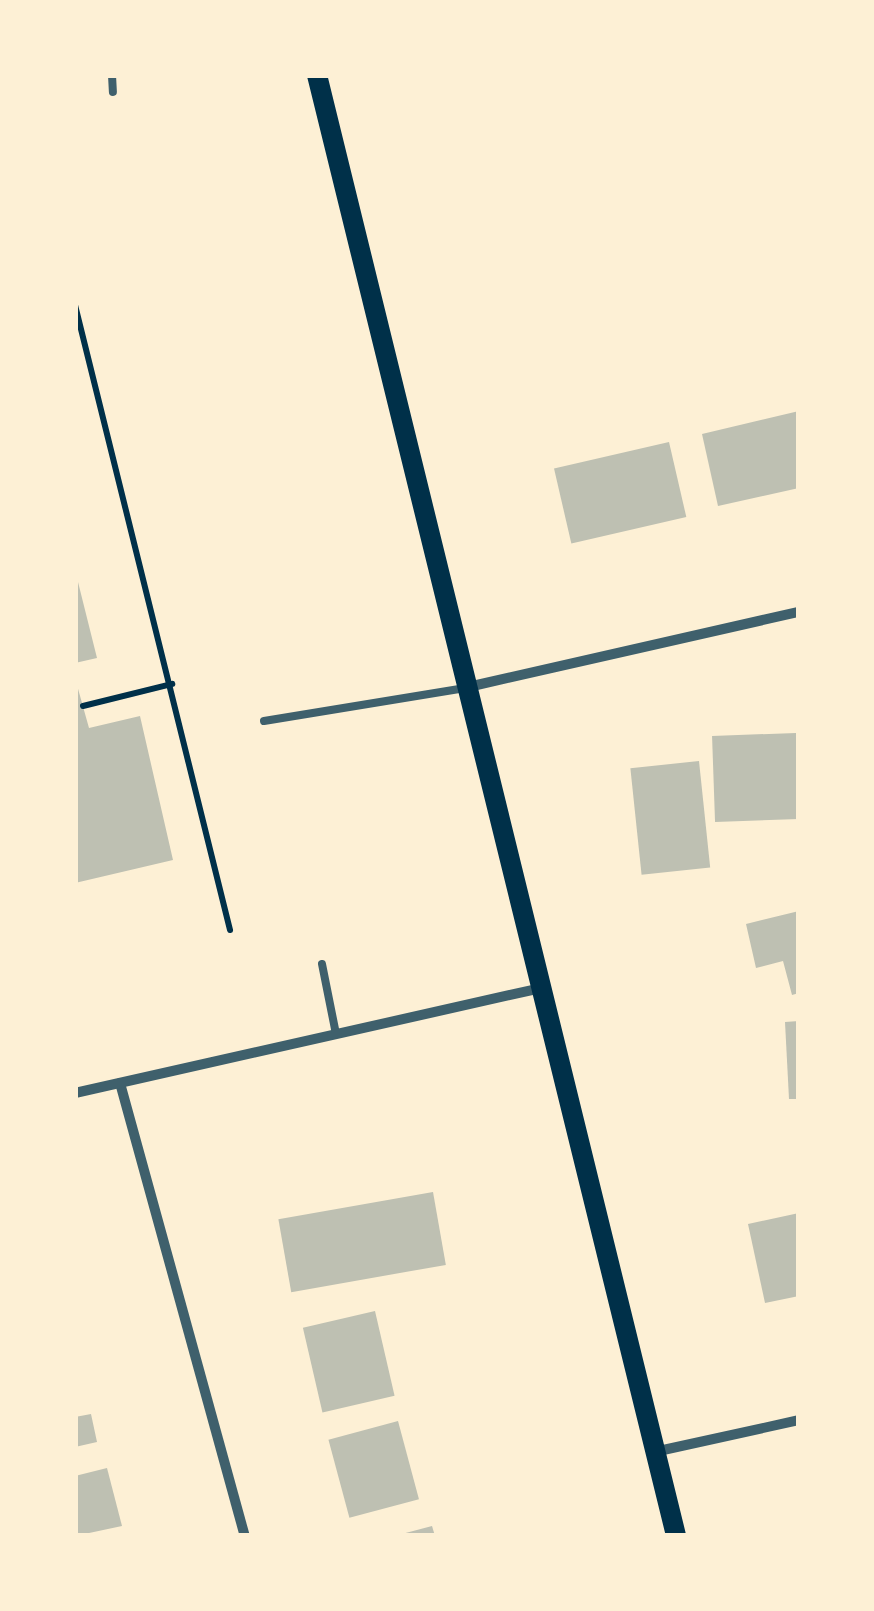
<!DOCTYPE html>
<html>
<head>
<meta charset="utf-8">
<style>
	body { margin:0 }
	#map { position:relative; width:874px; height:1611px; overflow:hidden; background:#fdf0d5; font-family:Overpass,sans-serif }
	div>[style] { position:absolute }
	.building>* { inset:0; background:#bec0b2; transform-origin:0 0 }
	.path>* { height:6px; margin:-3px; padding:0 3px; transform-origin:3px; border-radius:3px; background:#003049 }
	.service>* { height:8px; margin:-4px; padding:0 4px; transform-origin:4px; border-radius:4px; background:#3f606c }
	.minor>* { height:10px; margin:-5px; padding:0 5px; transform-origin:5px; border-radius:5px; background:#3f606c }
	.secondary>* { height:20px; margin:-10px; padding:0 10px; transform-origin:10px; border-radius:10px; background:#003049 }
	span { translate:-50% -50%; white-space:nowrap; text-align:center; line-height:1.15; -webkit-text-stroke:8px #fdf0d5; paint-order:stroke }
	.frame { position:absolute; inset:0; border:78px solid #fdf0d5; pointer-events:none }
</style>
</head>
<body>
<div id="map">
	<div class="building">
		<div style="clip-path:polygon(799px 411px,799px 488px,718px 506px,702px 434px)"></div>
		<div style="left:669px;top:442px;width:77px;height:118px;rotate:77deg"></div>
		<div style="clip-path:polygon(75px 570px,97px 658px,75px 663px)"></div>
		<div style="clip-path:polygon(75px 678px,89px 728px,140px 716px,173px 860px,75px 883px)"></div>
		<div style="left:796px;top:733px;width:86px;height:84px;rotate:88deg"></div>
		<div style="left:699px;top:761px;width:107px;height:69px;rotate:84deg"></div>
		<div style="clip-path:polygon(799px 911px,799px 993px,792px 995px,783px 961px,756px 968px,746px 924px)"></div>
		<div style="clip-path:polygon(799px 1021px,799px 1099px,789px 1099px,785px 1022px)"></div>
		<div style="left:433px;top:1192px;width:74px;height:157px;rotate:80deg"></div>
		<div style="clip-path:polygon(799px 1213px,799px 1296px,765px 1303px,748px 1224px)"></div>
		<div style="left:375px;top:1311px;width:87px;height:74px;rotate:77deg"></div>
		<div style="clip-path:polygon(91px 1414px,97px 1442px,75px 1447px,75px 1417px)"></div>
		<div style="left:398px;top:1421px;width:81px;height:72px;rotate:75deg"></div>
		<div style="clip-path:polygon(107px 1468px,122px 1526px,75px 1536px,75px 1476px)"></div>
		<div style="clip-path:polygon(432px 1526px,435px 1536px,398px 1536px,398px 1535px)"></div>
	</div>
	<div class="path">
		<div style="left:75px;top:305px;width:644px;rotate:76.07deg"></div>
		<div style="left:83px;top:706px;width:92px;rotate:-13.9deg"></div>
	</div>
	<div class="service">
		<div style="left:112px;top:75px;width:17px;rotate:87deg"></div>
		<div style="left:264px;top:721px;width:204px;rotate:-9.3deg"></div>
		<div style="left:322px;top:964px;width:71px;rotate:78.7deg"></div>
	</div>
	<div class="minor">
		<div style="left:468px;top:687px;width:339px;rotate:-12.8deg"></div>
		<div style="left:120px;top:1083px;width:470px;rotate:74.6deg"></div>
		<div style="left:75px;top:1093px;width:473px;rotate:-12.7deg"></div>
		<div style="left:654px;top:1452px;width:148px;rotate:-12.4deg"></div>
	</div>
	<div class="secondary">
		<div style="left:317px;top:75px;width:1504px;rotate:76.19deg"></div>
	</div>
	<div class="frame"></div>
</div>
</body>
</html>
